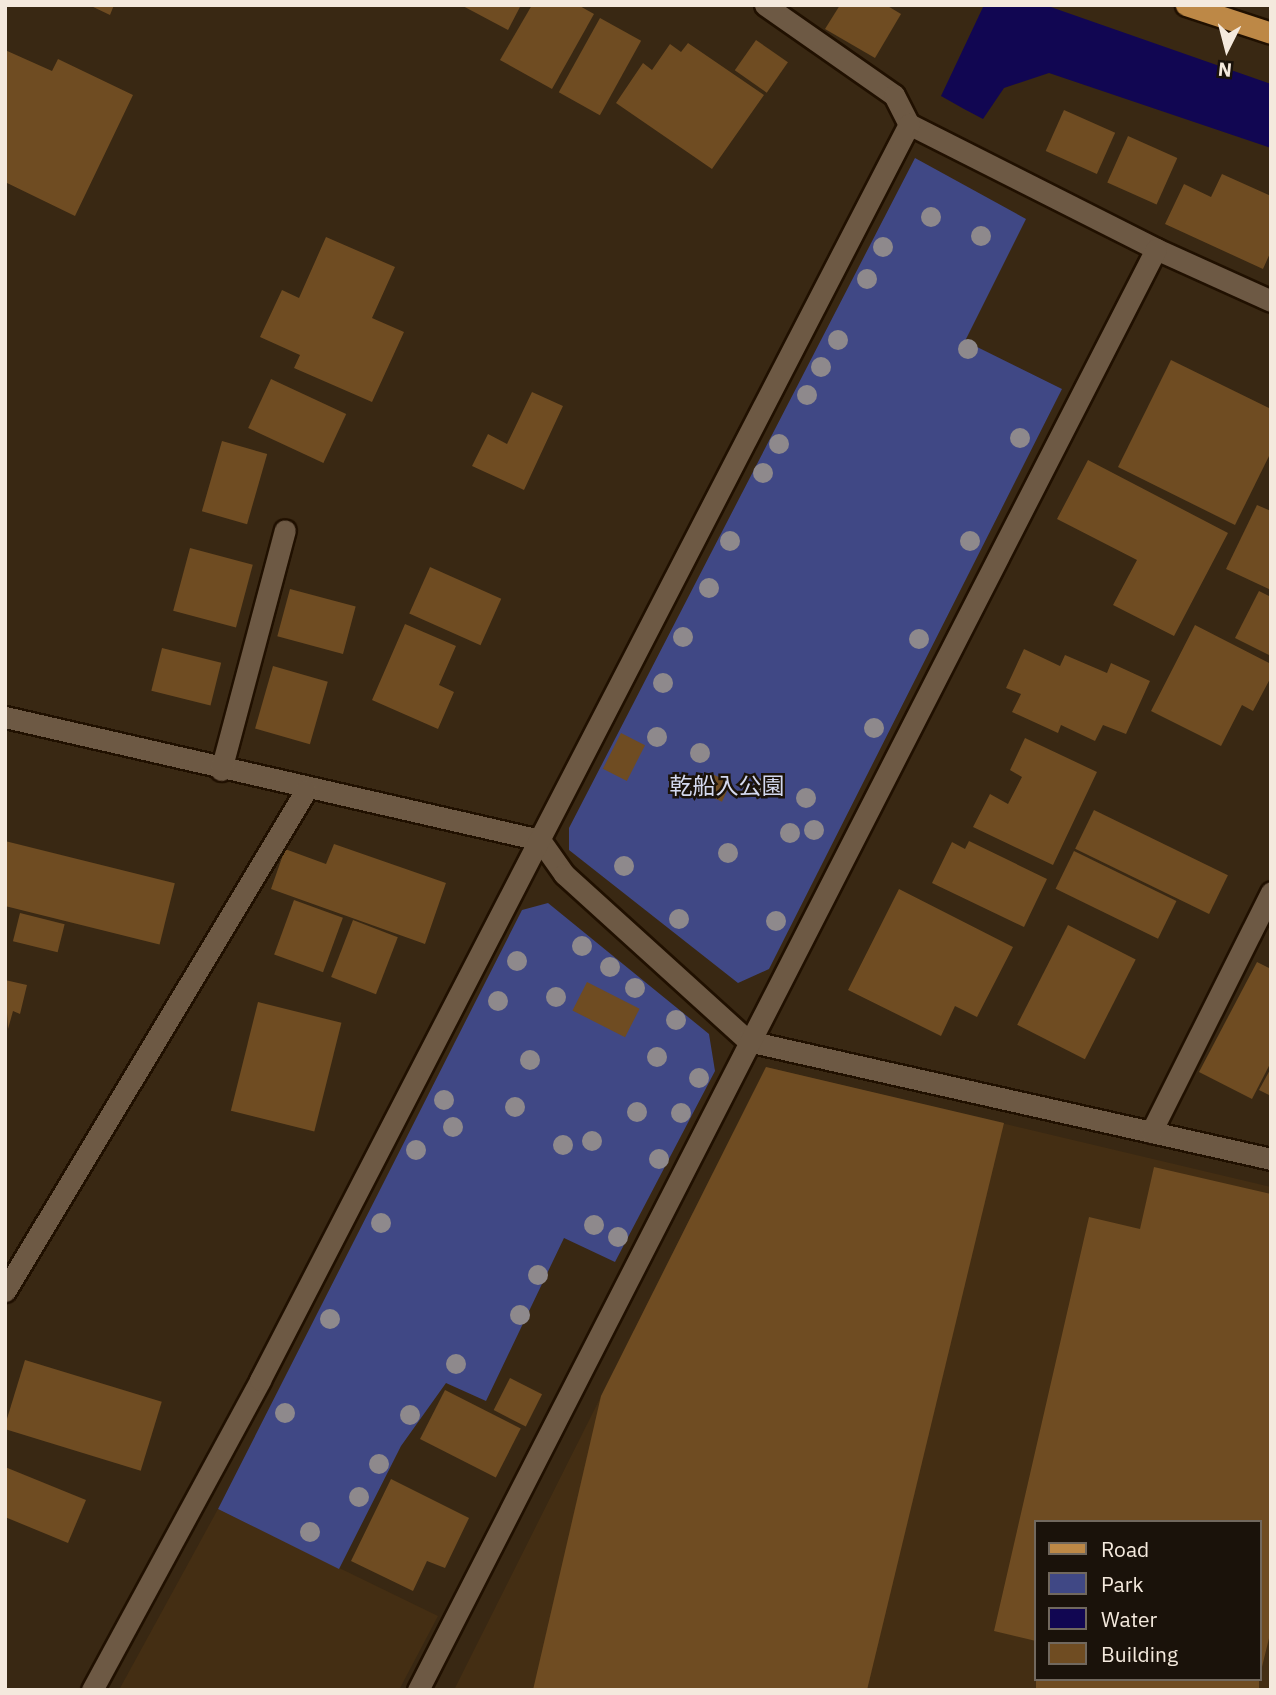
<!DOCTYPE html>
<html>
<head>
<meta charset="utf-8">
<style>
	body { margin:0 }
	#map { position:relative; width:1276px; height:1695px; overflow:hidden; background:#392813; font-family:"IBM Plex Sans","Noto Sans JP",sans-serif }
	div>[style] { position:absolute }
	.built>* { inset:0; background:#442e13 }
	.green>* { inset:0; background:#404885 }
	.water>* { inset:0; background:#110652 }
	.building>* { inset:0; background:#6f4c22; transform-origin:0 0 }
	.roads { filter:drop-shadow(2px 0 #201000) drop-shadow(-2px 0 #201000) drop-shadow(0 2px #201000) drop-shadow(0 -2px #201000) }
	.minor>* { height:21px; margin:-10.5px; padding:0 10.5px; transform-origin:10.5px; border-radius:10.5px; background:#6d5944 }
	.major>* { height:21px; margin:-10.5px; padding:0 10.5px; transform-origin:10.5px; border-radius:10.5px; background:#bd8846 }
	.trees>* { width:20px; height:20px; margin:-10px; border-radius:50%; background:#8e898c }
	span { translate:-50% -50%; white-space:nowrap; text-align:center; line-height:1.15; -webkit-text-stroke:5px #1a120a; paint-order:stroke }
	.park-label { font-size:23px; color:#d4d9ef }
	.frame { position:absolute; inset:0; border:7px solid #f4e9dd; pointer-events:none }
	.legend { position:absolute; left:1034px; top:1520px; width:228px; height:161px; box-sizing:border-box; background:#1a120a; border:2px solid #71685e; margin:0; padding:9px 12px; list-style:none; font-size:21px; color:#f4e9dd }
	.legend li { display:flex; align-items:center; gap:14px; height:35px }
	.legend b { width:35px; border:2px solid #71685e }
	.north { position:absolute; left:1192px; top:14px; width:70px; height:70px; -webkit-text-stroke:5px #1a120a; paint-order:stroke; rotate:186deg; font-size:19px; font-weight:700; line-height:28px; text-align:center; color:#f4e9dd }
	.north::after { content:''; display:block; margin:auto; width:24px; height:32px; background:#f4e9dd; clip-path:polygon(50% 0,100% 100%,50% 72%,0 100%) }
</style>
</head>
<body>
<div id="map">
	<div class="built">
		<div style="clip-path:polygon(evenodd,766px 1067px,1271px 1187px,1271px 1690px,454px 1690px,766px 1067px,1036px 1522px,1260px 1522px,1260px 1679px,1036px 1679px,1036px 1522px)"></div>
		<div style="clip-path:polygon(218px 1509px,438px 1616px,399px 1690px,119px 1690px)"></div>
	</div>
	<div class="green">
		<div style="clip-path:polygon(915px 158px,1026px 219px,965px 341px,1062px 389px,769px 969px,738px 983px,569px 850px,569px 828px)"></div>
		<div style="clip-path:polygon(548px 903px,709px 1034px,715px 1071px,615px 1262px,564px 1238px,486px 1401px,446px 1383px,401px 1446px,339px 1569px,218px 1509px,522px 910px)"></div>
	</div>
	<div class="water">
		<div style="clip-path:polygon(984px 5px,1045px 5px,1271px 84px,1271px 148px,1049px 73px,1004px 88px,983px 119px,964px 109px,941px 96px)"></div>
	</div>
	<div class="building">
		<div style="clip-path:polygon(89px 5px,114px 5px,110px 15px)"></div>
		<div style="clip-path:polygon(461px 5px,521px 5px,508px 30px)"></div>
		<div style="clip-path:polygon(532px 5px,578px 5px,594px 14px,552px 89px,500px 60px)"></div>
		<div style="clip-path:polygon(840px 5px,886px 5px,901px 14px,875px 58px,825px 29px)"></div>
		<div style="left:600px;top:18px;width:47px;height:85px;rotate:29deg"></div>
		<div style="left:756px;top:40px;width:39px;height:37px;rotate:35deg"></div>
		<div style="clip-path:polygon(688px 43px,764px 95px,712px 169px,616px 103px,643px 63px,652px 70px,670px 44px,681px 52px)"></div>
		<div style="clip-path:polygon(5px 50px,52px 71px,58px 59px,133px 95px,75px 216px,5px 182px)"></div>
		<div style="left:1064px;top:110px;width:56px;height:45px;rotate:24deg"></div>
		<div style="left:1128px;top:136px;width:54px;height:51px;rotate:24deg"></div>
		<div style="clip-path:polygon(1222px 174px,1271px 196px,1271px 251px,1263px 269px,1165px 224px,1184px 184px,1211px 197px)"></div>
		<div style="clip-path:polygon(326px 237px,395px 267px,372px 318px,404px 332px,372px 402px,294px 368px,300px 355px,260px 337px,282px 290px,299px 298px)"></div>
		<div style="clip-path:polygon(1171px 360px,1271px 409px,1271px 452px,1235px 525px,1118px 467px)"></div>
		<div style="left:271px;top:379px;width:83px;height:54px;rotate:25deg"></div>
		<div style="clip-path:polygon(532px 392px,563px 406px,524px 490px,472px 466px,488px 434px,507px 444px)"></div>
		<div style="left:222px;top:441px;width:47px;height:73px;rotate:16deg"></div>
		<div style="clip-path:polygon(1088px 460px,1228px 533px,1174px 636px,1113px 605px,1137px 560px,1057px 519px)"></div>
		<div style="clip-path:polygon(1257px 505px,1271px 511px,1271px 590px,1226px 569px)"></div>
		<div style="left:190px;top:548px;width:65px;height:65px;rotate:15deg"></div>
		<div style="left:430px;top:567px;width:78px;height:51px;rotate:24deg"></div>
		<div style="left:290px;top:589px;width:68px;height:49px;rotate:15deg"></div>
		<div style="clip-path:polygon(1259px 591px,1271px 597px,1271px 656px,1235px 638px)"></div>
		<div style="clip-path:polygon(405px 624px,456px 646px,439px 685px,454px 692px,438px 729px,372px 700px)"></div>
		<div style="clip-path:polygon(1195px 625px,1271px 664px,1271px 677px,1253px 711px,1242px 705px,1221px 746px,1151px 711px)"></div>
		<div style="left:162px;top:648px;width:61px;height:44px;rotate:14deg"></div>
		<div style="clip-path:polygon(1024px 649px,1060px 666px,1065px 655px,1107px 673px,1111px 663px,1150px 681px,1126px 734px,1103px 725px,1095px 741px,1061px 725px,1058px 733px,1012px 712px,1021px 694px,1006px 688px)"></div>
		<div style="left:273px;top:666px;width:57px;height:65px;rotate:16deg"></div>
		<div style="left:621px;top:733px;width:27px;height:40px;rotate:27deg"></div>
		<div style="clip-path:polygon(1025px 738px,1097px 772px,1053px 865px,973px 827px,990px 794px,1008px 804px,1022px 777px,1010px 770px)"></div>
		<div style="left:710px;top:773px;width:23px;height:21px;rotate:25deg"></div>
		<div style="left:1094px;top:810px;width:149px;height:43px;rotate:26deg"></div>
		<div style="left:5px;top:841px;width:175px;height:63px;rotate:14deg"></div>
		<div style="clip-path:polygon(969px 841px,1047px 879px,1024px 927px,932px 883px,952px 842px,965px 849px)"></div>
		<div style="clip-path:polygon(334px 844px,446px 883px,425px 944px,271px 889px,285px 849px,326px 864px)"></div>
		<div style="left:1074px;top:851px;width:114px;height:42px;rotate:26deg"></div>
		<div style="clip-path:polygon(899px 889px,1013px 947px,977px 1017px,955px 1006px,941px 1036px,848px 990px)"></div>
		<div style="left:294px;top:900px;width:52px;height:58px;rotate:20deg"></div>
		<div style="left:20px;top:913px;width:46px;height:29px;rotate:14deg"></div>
		<div style="left:353px;top:920px;width:48px;height:61px;rotate:21deg"></div>
		<div style="left:1068px;top:925px;width:76px;height:112px;rotate:27deg"></div>
		<div style="clip-path:polygon(1257px 962px,1271px 969px,1271px 1062px,1252px 1099px,1199px 1072px)"></div>
		<div style="clip-path:polygon(5px 980px,27px 985px,20px 1014px,13px 1011px,8px 1029px)"></div>
		<div style="left:587px;top:982px;width:59px;height:32px;rotate:27deg"></div>
		<div style="left:258px;top:1002px;width:86px;height:112px;rotate:14deg"></div>
		<div style="clip-path:polygon(766px 1067px,1004px 1123px,867px 1690px,533px 1690px,601px 1396px)"></div>
		<div style="clip-path:polygon(1271px 1068px,1271px 1096px,1259px 1090px)"></div>
		<div style="clip-path:polygon(1154px 1167px,1271px 1194px,1271px 1630px,1261px 1671px,1260px 1522px,1036px 1522px,1036px 1641px,994px 1631px,1089px 1217px,1140px 1229px)"></div>
		<div style="left:25px;top:1360px;width:143px;height:72px;rotate:17deg"></div>
		<div style="left:510px;top:1378px;width:36px;height:36px;rotate:27deg"></div>
		<div style="left:445px;top:1390px;width:85px;height:55px;rotate:27deg"></div>
		<div style="clip-path:polygon(5px 1467px,86px 1500px,68px 1543px,5px 1517px)"></div>
		<div style="clip-path:polygon(391px 1479px,469px 1518px,445px 1568px,427px 1561px,413px 1591px,351px 1561px)"></div>
		<div style="left:1036px;top:1679px;width:223px;height:11px"></div>
	</div>
	<div class="roads">
		<div class="minor">
			<div style="left:765px;top:5px;width:157px;rotate:34.9deg"></div>
			<div style="left:894px;top:95px;width:33px;rotate:63deg"></div>
			<div style="left:909px;top:124px;width:277px;rotate:26.8deg"></div>
			<div style="left:1156px;top:249px;width:126px;rotate:24.3deg"></div>
			<div style="left:5px;top:717px;width:549px;rotate:12.95deg"></div>
			<div style="left:540px;top:840px;width:42px;rotate:54.8deg"></div>
			<div style="left:564px;top:874px;width:248px;rotate:42.2deg"></div>
			<div style="left:748px;top:1041px;width:536px;rotate:12.71deg"></div>
			<div style="left:221px;top:770px;width:248px;rotate:-75.1deg"></div>
			<div style="left:1151px;top:1132px;width:268px;rotate:-63.4deg"></div>
			<div style="left:5px;top:1291px;width:584px;rotate:-59deg"></div>
			<div style="left:92px;top:1690px;width:353px;rotate:-61.5deg"></div>
			<div style="left:260px;top:1380px;width:1414px;rotate:-62.67deg"></div>
			<div style="left:418px;top:1690px;width:1619px;rotate:-62.88deg"></div>
		</div>
		<div class="major">
			<div style="left:1186px;top:5px;width:89px;rotate:18.2deg"></div>
		</div>
	</div>
	<div class="trees">
		<div style="left:931px;top:217px"></div>
		<div style="left:981px;top:236px"></div>
		<div style="left:883px;top:247px"></div>
		<div style="left:867px;top:279px"></div>
		<div style="left:838px;top:340px"></div>
		<div style="left:968px;top:349px"></div>
		<div style="left:821px;top:367px"></div>
		<div style="left:807px;top:395px"></div>
		<div style="left:1020px;top:438px"></div>
		<div style="left:779px;top:444px"></div>
		<div style="left:763px;top:473px"></div>
		<div style="left:730px;top:541px"></div>
		<div style="left:970px;top:541px"></div>
		<div style="left:709px;top:588px"></div>
		<div style="left:683px;top:637px"></div>
		<div style="left:919px;top:639px"></div>
		<div style="left:663px;top:683px"></div>
		<div style="left:874px;top:728px"></div>
		<div style="left:657px;top:737px"></div>
		<div style="left:700px;top:753px"></div>
		<div style="left:763px;top:788px"></div>
		<div style="left:806px;top:798px"></div>
		<div style="left:814px;top:830px"></div>
		<div style="left:790px;top:833px"></div>
		<div style="left:728px;top:853px"></div>
		<div style="left:624px;top:866px"></div>
		<div style="left:679px;top:919px"></div>
		<div style="left:776px;top:921px"></div>
		<div style="left:582px;top:946px"></div>
		<div style="left:517px;top:961px"></div>
		<div style="left:610px;top:967px"></div>
		<div style="left:635px;top:988px"></div>
		<div style="left:556px;top:997px"></div>
		<div style="left:498px;top:1001px"></div>
		<div style="left:676px;top:1020px"></div>
		<div style="left:657px;top:1057px"></div>
		<div style="left:530px;top:1060px"></div>
		<div style="left:699px;top:1078px"></div>
		<div style="left:444px;top:1100px"></div>
		<div style="left:515px;top:1107px"></div>
		<div style="left:637px;top:1112px"></div>
		<div style="left:681px;top:1113px"></div>
		<div style="left:453px;top:1127px"></div>
		<div style="left:592px;top:1141px"></div>
		<div style="left:563px;top:1145px"></div>
		<div style="left:416px;top:1150px"></div>
		<div style="left:659px;top:1159px"></div>
		<div style="left:381px;top:1223px"></div>
		<div style="left:594px;top:1225px"></div>
		<div style="left:618px;top:1237px"></div>
		<div style="left:538px;top:1275px"></div>
		<div style="left:520px;top:1315px"></div>
		<div style="left:330px;top:1319px"></div>
		<div style="left:456px;top:1364px"></div>
		<div style="left:285px;top:1413px"></div>
		<div style="left:410px;top:1415px"></div>
		<div style="left:379px;top:1464px"></div>
		<div style="left:359px;top:1497px"></div>
		<div style="left:310px;top:1532px"></div>
	</div>
	<div class="park-label">
		<span style="left:727px;top:785px">乾船入公園</span>
	</div>
	<div class="frame"></div>
	<ul class="legend">
	<li><b style="height:9px;background:#bd8846"></b>Road</li>
	<li><b style="height:19px;background:#404885"></b>Park</li>
	<li><b style="height:19px;background:#110652"></b>Water</li>
	<li><b style="height:19px;background:#6f4c22"></b>Building</li>
	</ul>
	<div class="north">N</div>
</div>
</body>
</html>
